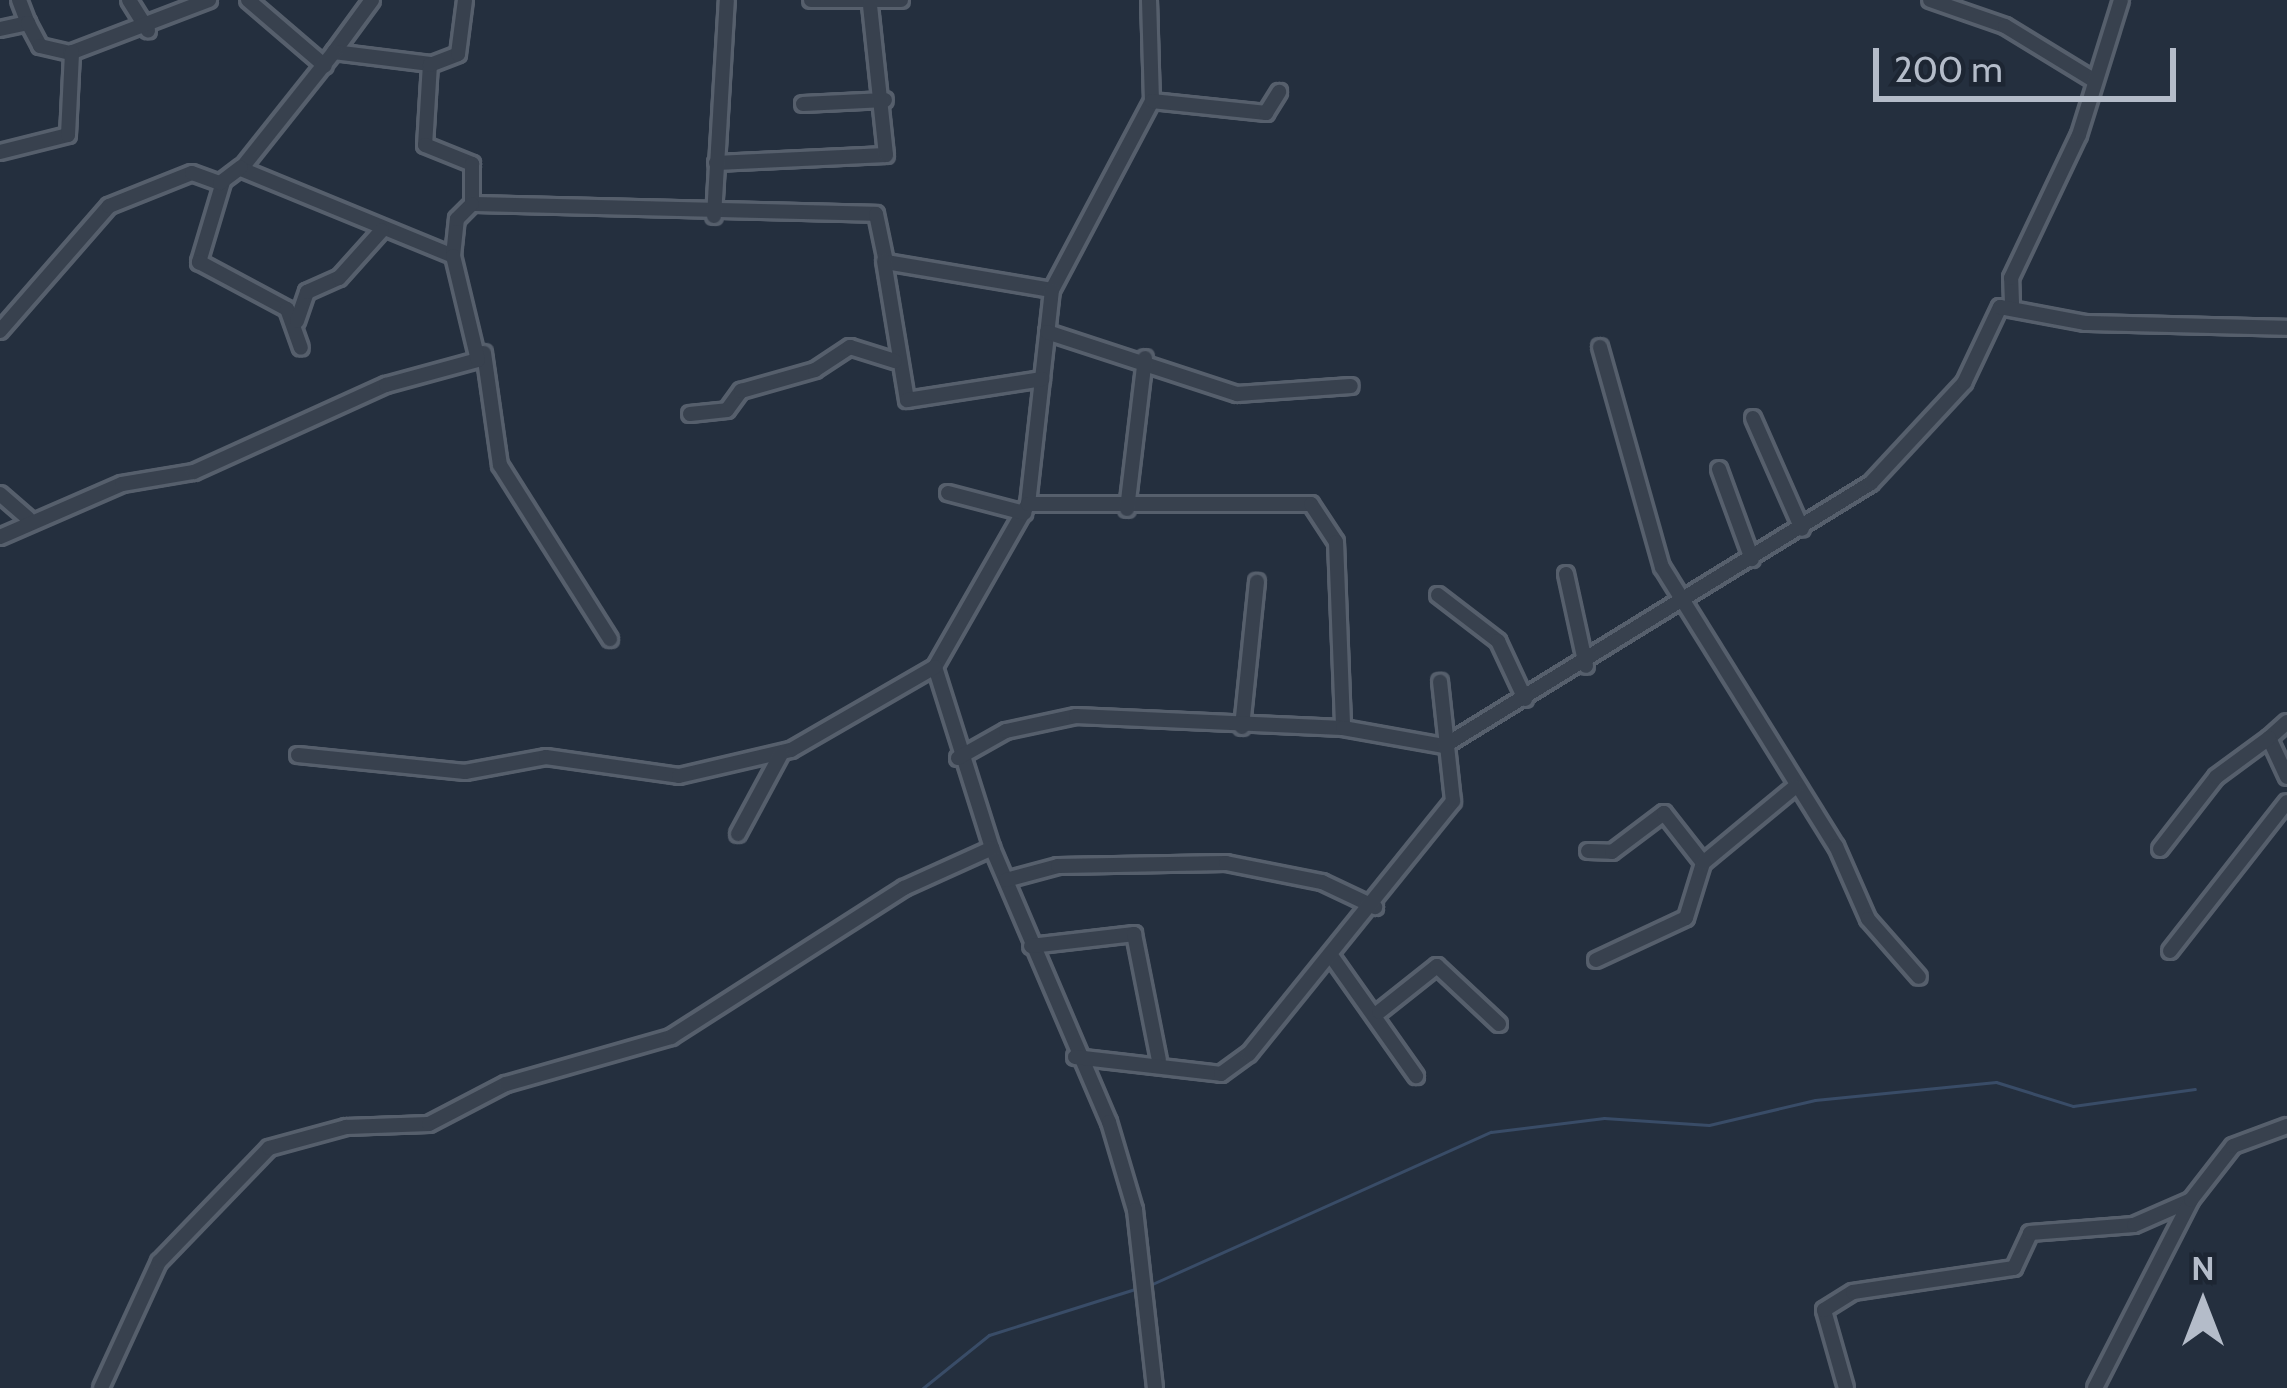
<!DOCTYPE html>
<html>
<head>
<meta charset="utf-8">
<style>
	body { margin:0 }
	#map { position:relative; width:2287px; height:1388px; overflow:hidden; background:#242f3e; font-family:Cabin,sans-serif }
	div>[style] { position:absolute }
	.stream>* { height:3px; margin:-1.5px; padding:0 1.5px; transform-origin:1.5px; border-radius:1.5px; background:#394c67 }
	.roads { filter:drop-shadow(3px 0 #565f6c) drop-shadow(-3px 0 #565f6c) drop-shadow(0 3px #565f6c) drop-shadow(0 -3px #565f6c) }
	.minor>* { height:14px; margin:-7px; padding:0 7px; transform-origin:7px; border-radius:7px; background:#38414e }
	span { translate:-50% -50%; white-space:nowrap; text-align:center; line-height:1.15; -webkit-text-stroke:9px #1d2633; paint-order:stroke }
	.north { position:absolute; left:2143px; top:1244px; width:120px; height:120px; -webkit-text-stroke:9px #1d2633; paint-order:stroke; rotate:0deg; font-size:33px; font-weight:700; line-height:48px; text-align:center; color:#b4bcc9 }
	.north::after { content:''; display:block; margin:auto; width:42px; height:54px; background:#b4bcc9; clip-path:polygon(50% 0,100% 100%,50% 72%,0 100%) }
	.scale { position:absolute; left:1873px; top:48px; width:303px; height:54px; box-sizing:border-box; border:6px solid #b4bcc9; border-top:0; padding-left:15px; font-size:36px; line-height:42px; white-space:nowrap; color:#b4bcc9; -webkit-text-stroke:9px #1d2633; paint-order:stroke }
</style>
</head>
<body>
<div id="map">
	<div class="stream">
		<div style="left:1150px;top:1285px;width:374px;rotate:-24.2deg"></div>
		<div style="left:1491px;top:1132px;width:114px;rotate:-7.1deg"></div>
		<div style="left:1604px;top:1118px;width:105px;rotate:3.8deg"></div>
		<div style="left:1709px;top:1125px;width:109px;rotate:-13.3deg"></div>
		<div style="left:1815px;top:1100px;width:182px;rotate:-5.7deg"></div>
		<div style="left:1996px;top:1082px;width:81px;rotate:17.3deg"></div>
		<div style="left:2073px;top:1106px;width:123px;rotate:-7.9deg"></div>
		<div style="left:923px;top:1388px;width:85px;rotate:-38.8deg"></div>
		<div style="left:989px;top:1335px;width:153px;rotate:-17.5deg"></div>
	</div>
	<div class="roads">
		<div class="minor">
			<div style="left:19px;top:0;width:25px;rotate:69deg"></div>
			<div style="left:129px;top:0;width:36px;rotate:58deg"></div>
			<div style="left:248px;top:0;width:101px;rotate:40.6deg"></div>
			<div style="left:372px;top:0;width:64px;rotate:126.2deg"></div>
			<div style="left:334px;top:52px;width:97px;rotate:7.1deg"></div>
			<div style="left:430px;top:64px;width:81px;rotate:93.5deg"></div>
			<div style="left:425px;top:145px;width:51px;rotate:22deg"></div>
			<div style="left:472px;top:164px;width:40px;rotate:90deg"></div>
			<div style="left:472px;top:204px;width:404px;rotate:1.4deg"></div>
			<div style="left:876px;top:214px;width:49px;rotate:78.2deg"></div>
			<div style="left:886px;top:262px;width:168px;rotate:9.6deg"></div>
			<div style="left:811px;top:0;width:90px"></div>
			<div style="left:1149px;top:0;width:101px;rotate:88.3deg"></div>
			<div style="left:1152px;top:101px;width:214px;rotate:117.9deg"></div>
			<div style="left:1052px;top:290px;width:215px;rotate:96.4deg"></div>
			<div style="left:1028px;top:504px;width:188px;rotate:119.7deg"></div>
			<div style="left:935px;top:667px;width:190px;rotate:72.5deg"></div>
			<div style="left:992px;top:848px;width:298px;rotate:66.9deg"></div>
			<div style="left:1109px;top:1122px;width:92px;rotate:73.5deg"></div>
			<div style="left:1135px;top:1210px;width:179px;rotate:83.6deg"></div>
			<div style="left:1930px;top:0;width:79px;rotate:19.1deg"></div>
			<div style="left:2005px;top:26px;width:105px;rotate:31.4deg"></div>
			<div style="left:0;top:29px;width:29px;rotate:-12deg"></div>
			<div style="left:28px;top:23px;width:26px;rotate:62deg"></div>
			<div style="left:40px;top:46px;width:31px;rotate:13deg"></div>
			<div style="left:70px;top:53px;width:149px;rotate:-20.9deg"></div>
			<div style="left:334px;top:52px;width:149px;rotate:128.5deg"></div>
			<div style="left:241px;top:169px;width:229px;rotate:22.3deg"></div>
			<div style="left:453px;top:256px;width:37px;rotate:-84deg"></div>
			<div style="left:457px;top:219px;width:21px;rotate:-45deg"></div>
			<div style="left:430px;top:65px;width:30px;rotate:-21deg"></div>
			<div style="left:458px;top:54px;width:54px;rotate:-82.6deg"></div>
			<div style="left:1152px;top:101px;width:115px;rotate:6deg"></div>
			<div style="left:1266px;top:113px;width:25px;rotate:-58deg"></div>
			<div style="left:803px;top:104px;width:82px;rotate:-2.8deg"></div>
			<div style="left:0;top:152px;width:70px;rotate:-14deg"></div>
			<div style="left:68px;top:135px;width:83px;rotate:-87.2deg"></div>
			<div style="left:716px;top:163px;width:170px;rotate:-2.7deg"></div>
			<div style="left:886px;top:155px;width:151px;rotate:-96.1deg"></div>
			<div style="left:223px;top:182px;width:84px;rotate:106.7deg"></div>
			<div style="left:199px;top:262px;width:100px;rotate:28.1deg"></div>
			<div style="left:287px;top:309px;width:41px;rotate:70.3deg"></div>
			<div style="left:714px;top:216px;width:216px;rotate:-86.6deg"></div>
			<div style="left:884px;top:261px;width:141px;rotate:80.6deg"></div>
			<div style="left:907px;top:400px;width:137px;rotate:-8.8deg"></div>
			<div style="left:2012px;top:303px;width:25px;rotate:-92deg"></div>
			<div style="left:2011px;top:278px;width:158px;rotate:-64.6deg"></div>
			<div style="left:2079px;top:135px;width:141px;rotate:-72.7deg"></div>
			<div style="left:297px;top:321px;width:31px;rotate:-71deg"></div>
			<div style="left:307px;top:292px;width:35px;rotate:-24deg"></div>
			<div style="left:339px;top:278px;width:64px;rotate:-48.1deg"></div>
			<div style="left:0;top:331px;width:166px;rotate:-48.9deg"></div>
			<div style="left:109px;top:206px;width:89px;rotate:-21.7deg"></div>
			<div style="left:192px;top:173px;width:30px;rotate:20deg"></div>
			<div style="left:220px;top:183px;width:26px;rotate:-37deg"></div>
			<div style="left:1047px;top:332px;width:200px;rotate:18.1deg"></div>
			<div style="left:1237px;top:394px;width:114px;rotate:-4deg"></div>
			<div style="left:1600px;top:347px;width:229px;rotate:74.3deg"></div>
			<div style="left:1662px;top:567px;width:329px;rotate:58.1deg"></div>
			<div style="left:1836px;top:846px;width:80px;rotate:66.3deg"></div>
			<div style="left:1868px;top:919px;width:77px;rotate:48.7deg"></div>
			<div style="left:484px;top:353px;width:113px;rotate:81.9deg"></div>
			<div style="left:500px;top:465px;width:206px;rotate:57.7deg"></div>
			<div style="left:690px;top:414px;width:37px;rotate:-6deg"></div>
			<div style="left:727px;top:410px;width:24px;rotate:-54deg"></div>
			<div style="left:741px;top:391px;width:77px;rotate:-15.8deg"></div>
			<div style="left:815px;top:370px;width:42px;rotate:-33.3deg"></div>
			<div style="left:850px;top:347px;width:47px;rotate:17.3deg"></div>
			<div style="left:1753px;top:418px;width:121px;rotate:66.2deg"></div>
			<div style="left:1719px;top:469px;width:96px;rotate:69.9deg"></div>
			<div style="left:948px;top:493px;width:79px;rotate:14.7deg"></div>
			<div style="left:0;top:494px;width:37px;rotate:41deg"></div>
			<div style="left:1028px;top:504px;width:283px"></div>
			<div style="left:1311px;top:504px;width:45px;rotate:56.7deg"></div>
			<div style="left:1336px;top:542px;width:186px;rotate:87.8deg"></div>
			<div style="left:1127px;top:509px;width:152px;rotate:-83.2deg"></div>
			<div style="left:0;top:537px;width:133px;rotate:-23.5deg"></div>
			<div style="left:122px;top:484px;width:73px;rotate:-9.5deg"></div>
			<div style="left:194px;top:472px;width:211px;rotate:-24.4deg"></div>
			<div style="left:386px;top:385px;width:95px;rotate:-15.2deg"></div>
			<div style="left:478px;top:360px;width:107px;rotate:-103.5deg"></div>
			<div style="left:1566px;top:574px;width:94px;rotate:77.7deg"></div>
			<div style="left:1438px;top:595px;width:76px;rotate:37.5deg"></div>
			<div style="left:1498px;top:641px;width:64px;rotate:65deg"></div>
			<div style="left:2287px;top:722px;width:24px;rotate:138deg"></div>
			<div style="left:2269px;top:738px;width:43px;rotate:65.2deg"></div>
			<div style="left:1242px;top:727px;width:146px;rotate:-84.1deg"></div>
			<div style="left:298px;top:755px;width:168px;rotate:5.8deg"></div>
			<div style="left:465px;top:772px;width:82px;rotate:-10.5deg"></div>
			<div style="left:546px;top:757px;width:134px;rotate:8.1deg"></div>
			<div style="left:679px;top:776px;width:115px;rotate:-13.1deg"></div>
			<div style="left:791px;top:750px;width:166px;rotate:-30deg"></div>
			<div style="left:958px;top:758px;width:55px;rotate:-29.4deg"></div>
			<div style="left:1006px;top:731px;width:72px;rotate:-12.1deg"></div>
			<div style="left:1076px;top:716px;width:267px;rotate:2.6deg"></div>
			<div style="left:1343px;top:728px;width:103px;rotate:10.1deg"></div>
			<div style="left:1444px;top:746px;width:501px;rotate:-31.63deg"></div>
			<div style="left:1871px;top:483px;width:137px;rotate:-47.1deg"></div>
			<div style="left:1964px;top:383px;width:84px;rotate:-64.7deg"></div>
			<div style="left:2000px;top:307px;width:86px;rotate:10.7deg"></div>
			<div style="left:2085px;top:323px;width:202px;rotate:1.4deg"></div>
			<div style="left:738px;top:834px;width:91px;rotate:-61.7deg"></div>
			<div style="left:2160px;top:849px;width:91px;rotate:-52.1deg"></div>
			<div style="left:2216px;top:777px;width:66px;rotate:-36.3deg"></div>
			<div style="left:1588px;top:851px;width:24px;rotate:2deg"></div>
			<div style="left:1612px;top:852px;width:65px;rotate:-36.9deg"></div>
			<div style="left:1664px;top:813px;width:63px;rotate:52deg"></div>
			<div style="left:1006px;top:880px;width:54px;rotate:-15.1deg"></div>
			<div style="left:1058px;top:866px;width:168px;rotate:-1deg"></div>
			<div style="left:1226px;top:863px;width:98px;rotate:11.2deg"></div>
			<div style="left:1322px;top:882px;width:59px;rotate:25.3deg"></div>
			<div style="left:1031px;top:946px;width:104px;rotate:-6.6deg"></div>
			<div style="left:1134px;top:934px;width:128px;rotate:78.8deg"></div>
			<div style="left:2170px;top:951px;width:189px;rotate:-51.9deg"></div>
			<div style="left:1332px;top:957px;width:146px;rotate:54.8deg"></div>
			<div style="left:1596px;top:960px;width:99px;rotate:-25deg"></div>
			<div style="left:1686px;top:918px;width:58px;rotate:-72.8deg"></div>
			<div style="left:1703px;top:863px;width:119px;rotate:-39.6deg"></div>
			<div style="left:1379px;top:1012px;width:74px;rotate:-38.4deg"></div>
			<div style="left:1437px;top:966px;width:85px;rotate:43.1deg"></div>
			<div style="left:1075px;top:1057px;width:147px;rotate:6.6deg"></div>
			<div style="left:1221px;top:1074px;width:34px;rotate:-36deg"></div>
			<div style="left:1249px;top:1054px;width:325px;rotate:-51.1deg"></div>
			<div style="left:1453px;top:801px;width:120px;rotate:-96.2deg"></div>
			<div style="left:101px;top:1388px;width:139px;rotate:-65.3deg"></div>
			<div style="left:159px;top:1262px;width:158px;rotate:-46deg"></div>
			<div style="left:269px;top:1148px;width:80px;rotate:-15.3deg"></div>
			<div style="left:346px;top:1127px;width:83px;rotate:-2.1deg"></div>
			<div style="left:429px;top:1124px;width:87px;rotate:-27.5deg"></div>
			<div style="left:506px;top:1084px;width:172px;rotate:-15.9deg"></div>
			<div style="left:671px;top:1037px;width:277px;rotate:-32.6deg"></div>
			<div style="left:904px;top:888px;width:97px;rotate:-24.4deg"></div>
			<div style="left:1846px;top:1388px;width:81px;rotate:-105.8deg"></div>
			<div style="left:1824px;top:1310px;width:34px;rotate:-32deg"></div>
			<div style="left:1853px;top:1292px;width:163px;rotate:-8.5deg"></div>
			<div style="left:2014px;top:1268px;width:38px;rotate:-65deg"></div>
			<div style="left:2030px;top:1233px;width:104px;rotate:-4.4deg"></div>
			<div style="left:2134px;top:1225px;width:62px;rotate:-23.7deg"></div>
			<div style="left:2095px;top:1388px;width:211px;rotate:-62.9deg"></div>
			<div style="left:2191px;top:1200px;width:68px;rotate:-52.1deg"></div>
			<div style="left:2233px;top:1146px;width:58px;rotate:-20.3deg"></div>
		</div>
	</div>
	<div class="north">N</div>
	<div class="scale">200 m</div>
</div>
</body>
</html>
